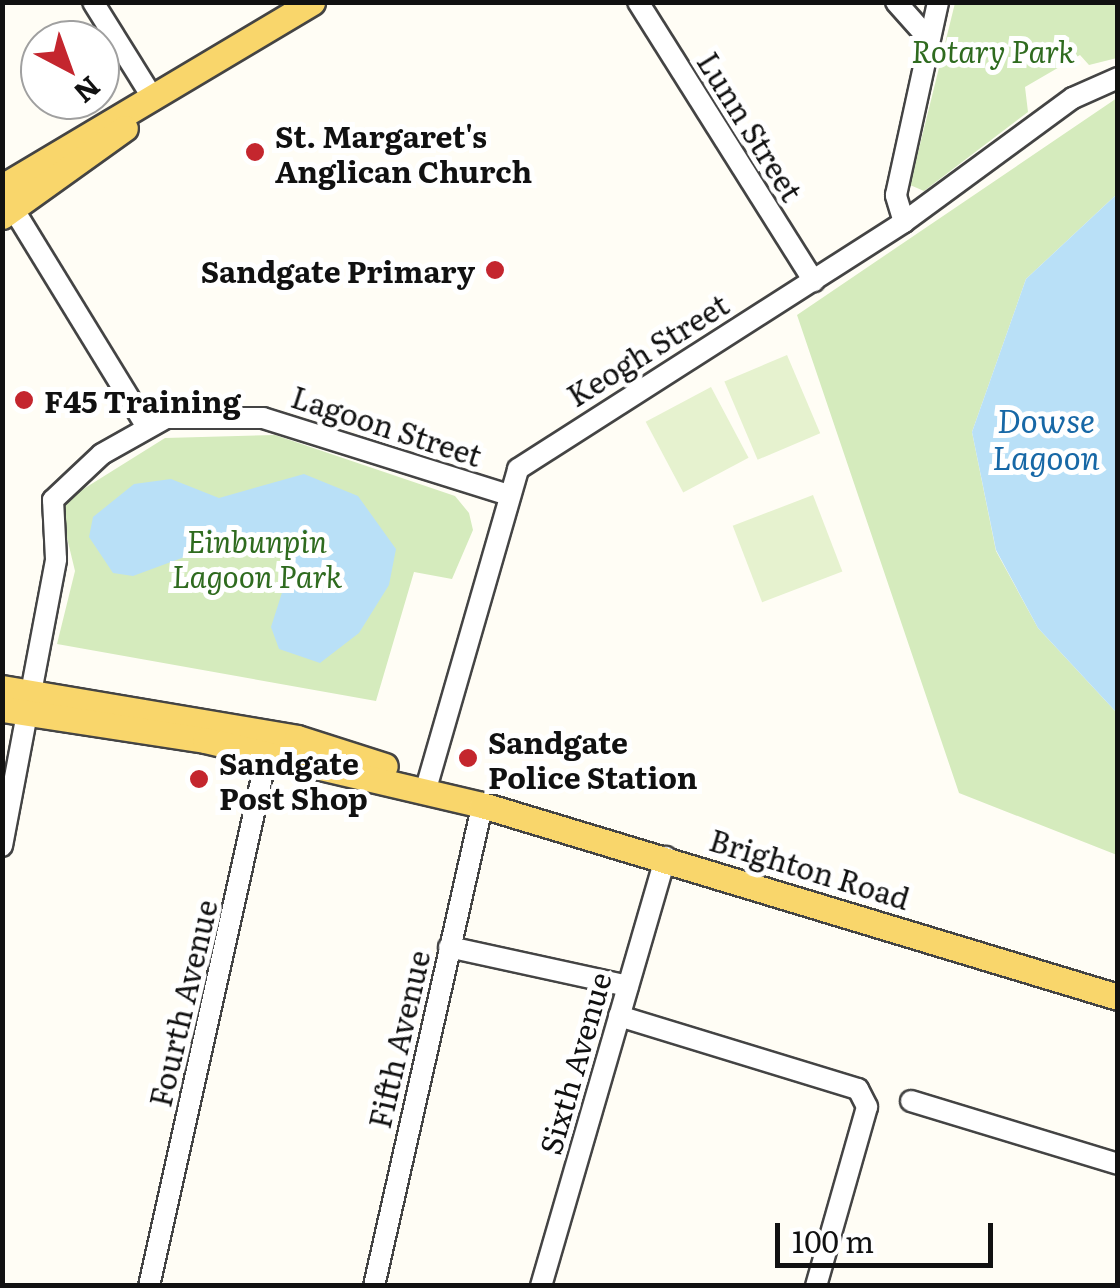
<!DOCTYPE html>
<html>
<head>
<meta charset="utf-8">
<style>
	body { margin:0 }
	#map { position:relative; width:1120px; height:1288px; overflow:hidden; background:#fffdf5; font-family:Literata,serif }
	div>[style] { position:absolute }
	.green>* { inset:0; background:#d5ebbd }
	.pitch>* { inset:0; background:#e6f2cf; transform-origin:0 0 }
	.water>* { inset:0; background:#b9e0f7 }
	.roads { filter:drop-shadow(2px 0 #444) drop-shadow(-2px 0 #444) drop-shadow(0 2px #444) drop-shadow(0 -2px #444) }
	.minor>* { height:20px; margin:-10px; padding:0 10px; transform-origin:10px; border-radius:10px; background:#fff }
	.major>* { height:25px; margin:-12.5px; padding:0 12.5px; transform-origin:12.5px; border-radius:12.5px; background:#f9d66b }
	.dots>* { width:28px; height:28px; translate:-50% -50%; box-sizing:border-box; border:5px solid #fff; border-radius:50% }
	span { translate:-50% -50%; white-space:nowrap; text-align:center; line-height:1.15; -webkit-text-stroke:10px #fff; paint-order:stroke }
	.park-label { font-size:30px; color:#2f6b1f; font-style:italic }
	.street-label { font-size:30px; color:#111 }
	.poi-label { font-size:30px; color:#111; font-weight:700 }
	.left { translate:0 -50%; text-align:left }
	.right { translate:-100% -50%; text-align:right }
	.water-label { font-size:32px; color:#1768a6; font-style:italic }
	.frame { position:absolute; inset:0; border:5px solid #111; pointer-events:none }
	.north { position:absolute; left:20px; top:20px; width:100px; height:100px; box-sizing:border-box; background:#fff; border:2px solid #a0a0a0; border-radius:50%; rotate:139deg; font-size:28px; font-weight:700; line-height:40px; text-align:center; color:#111 }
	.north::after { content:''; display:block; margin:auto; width:35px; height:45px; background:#c4262e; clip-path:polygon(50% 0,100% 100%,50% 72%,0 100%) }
	.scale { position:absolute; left:775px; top:1223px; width:218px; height:45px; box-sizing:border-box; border:5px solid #111; border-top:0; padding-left:12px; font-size:30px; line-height:35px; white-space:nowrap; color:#111; -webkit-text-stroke:8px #fff; paint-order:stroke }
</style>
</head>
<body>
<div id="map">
	<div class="green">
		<div style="clip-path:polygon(955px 3px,1117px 3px,1117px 58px,1089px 65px,1080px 55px,1025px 87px,1028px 112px,924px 191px,910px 185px)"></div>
		<div style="clip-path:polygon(1117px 98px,1117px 194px,1026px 279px,972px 432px,996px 551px,1038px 628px,1117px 713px,1117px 855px,959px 793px,797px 315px)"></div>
		<div style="clip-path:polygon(275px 435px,455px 496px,469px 513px,473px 530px,452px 579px,414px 572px,376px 701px,57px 644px,75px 571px,61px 513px,69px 498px,165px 438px)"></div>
	</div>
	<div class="pitch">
		<div style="left:787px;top:355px;width:85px;height:68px;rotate:67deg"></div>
		<div style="left:711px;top:387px;width:80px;height:74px;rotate:62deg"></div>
		<div style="left:813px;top:495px;width:82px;height:86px;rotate:69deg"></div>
	</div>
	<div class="water">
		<div style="clip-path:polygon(1117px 194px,1117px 713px,1038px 628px,996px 550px,972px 432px,1026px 279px)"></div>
		<div style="clip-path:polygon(304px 474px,358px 496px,396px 549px,389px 585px,359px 633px,320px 663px,279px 649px,271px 627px,286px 580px,281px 555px,265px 541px,244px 535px,133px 576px,113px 573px,89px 537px,93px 517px,134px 484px,171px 479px,219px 498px)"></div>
	</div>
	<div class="roads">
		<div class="minor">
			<div style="left:93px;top:2px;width:115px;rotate:58.1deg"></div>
			<div style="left:638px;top:2px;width:330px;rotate:57.8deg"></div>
			<div style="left:896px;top:2px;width:50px;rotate:48.3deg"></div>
			<div style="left:6px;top:197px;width:270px;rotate:58.5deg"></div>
			<div style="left:904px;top:222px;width:28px;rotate:-107deg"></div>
			<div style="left:896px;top:195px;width:198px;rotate:-77.7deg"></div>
			<div style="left:425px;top:792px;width:336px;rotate:-73.9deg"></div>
			<div style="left:518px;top:469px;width:458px;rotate:-32.6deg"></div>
			<div style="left:904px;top:222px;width:210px;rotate:-36.3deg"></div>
			<div style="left:1073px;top:98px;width:49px;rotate:-24deg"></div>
			<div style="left:2px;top:846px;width:292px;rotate:-79.3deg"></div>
			<div style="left:56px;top:559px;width:59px;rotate:-92.9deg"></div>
			<div style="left:53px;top:500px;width:67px;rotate:-43.2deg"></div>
			<div style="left:102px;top:454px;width:73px;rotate:-29.4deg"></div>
			<div style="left:166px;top:418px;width:97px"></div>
			<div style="left:263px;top:418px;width:254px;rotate:17.4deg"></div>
			<div style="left:449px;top:947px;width:183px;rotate:12.3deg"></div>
			<div style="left:619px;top:1016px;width:250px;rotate:17deg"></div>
			<div style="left:858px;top:1089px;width:20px;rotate:63deg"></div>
			<div style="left:867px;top:1107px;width:186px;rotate:105.9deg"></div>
			<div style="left:911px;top:1101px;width:216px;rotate:16.9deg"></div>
			<div style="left:149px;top:1286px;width:558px;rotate:-77.48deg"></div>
			<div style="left:374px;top:1286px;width:493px;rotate:-77.3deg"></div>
			<div style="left:541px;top:1286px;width:447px;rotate:-73.8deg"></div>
		</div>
		<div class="major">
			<div style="left:2px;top:187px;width:361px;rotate:-30.8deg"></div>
			<div style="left:2px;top:216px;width:151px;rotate:-35.6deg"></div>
			<div style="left:2px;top:688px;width:299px;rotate:9.6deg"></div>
			<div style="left:297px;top:738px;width:92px;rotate:17.7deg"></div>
			<div style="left:2px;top:709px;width:205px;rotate:8.7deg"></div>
			<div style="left:205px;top:740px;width:285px;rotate:13.2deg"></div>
			<div style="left:482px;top:805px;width:664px;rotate:16.8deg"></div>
		</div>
	</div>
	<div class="dots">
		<div style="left:255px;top:152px;background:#c4262e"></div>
		<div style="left:495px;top:270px;background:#c4262e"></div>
		<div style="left:24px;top:400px;background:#c4262e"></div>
		<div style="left:468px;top:758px;background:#c4262e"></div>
		<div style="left:199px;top:779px;background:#c4262e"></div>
	</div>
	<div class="park-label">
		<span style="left:993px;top:50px">Rotary Park</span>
		<span style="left:257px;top:557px">Einbunpin<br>Lagoon Park</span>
	</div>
	<div class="street-label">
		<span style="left:751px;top:126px;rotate:58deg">Lunn Street</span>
		<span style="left:647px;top:349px;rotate:-32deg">Keogh Street</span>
		<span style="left:387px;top:425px;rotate:18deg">Lagoon Street</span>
		<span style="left:810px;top:868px;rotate:17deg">Brighton Road</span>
		<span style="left:182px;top:1003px;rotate:-77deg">Fourth Avenue</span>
		<span style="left:398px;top:1039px;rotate:-77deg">Fifth Avenue</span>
		<span style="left:574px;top:1063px;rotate:-74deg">Sixth Avenue</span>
	</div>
	<div class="poi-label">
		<span class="left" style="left:275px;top:152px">St. Margaret's<br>Anglican Church</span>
		<span class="right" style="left:475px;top:270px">Sandgate Primary</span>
		<span class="left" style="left:44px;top:400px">F45 Training</span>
		<span class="left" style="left:488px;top:758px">Sandgate<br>Police Station</span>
		<span class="left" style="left:219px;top:779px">Sandgate<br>Post Shop</span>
	</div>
	<div class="water-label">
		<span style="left:1046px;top:438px">Dowse<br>Lagoon</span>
	</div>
	<div class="frame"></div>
	<div class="north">N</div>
	<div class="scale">100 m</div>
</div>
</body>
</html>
